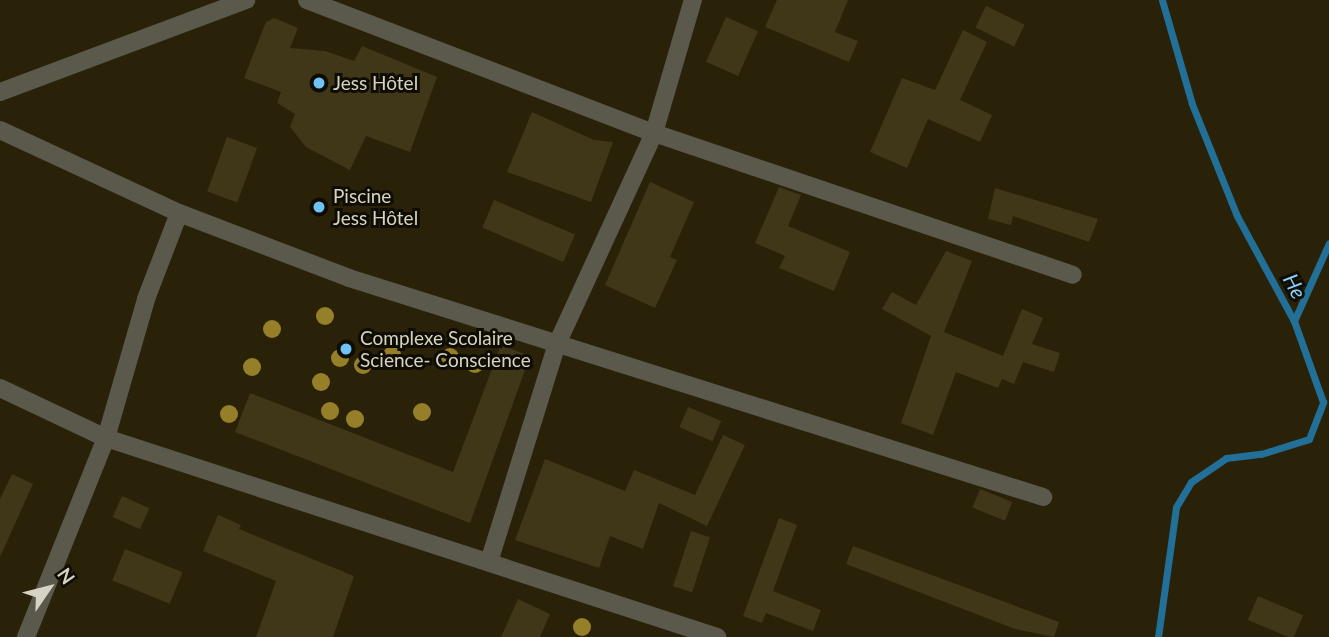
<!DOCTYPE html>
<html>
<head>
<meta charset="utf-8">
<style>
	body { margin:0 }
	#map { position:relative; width:1329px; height:637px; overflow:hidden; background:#292208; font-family:Lato,sans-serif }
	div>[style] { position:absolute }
	.stream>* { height:7px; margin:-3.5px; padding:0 3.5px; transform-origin:3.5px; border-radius:3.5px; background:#226f98 }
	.building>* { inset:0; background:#3f3718; transform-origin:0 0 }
	.minor>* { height:18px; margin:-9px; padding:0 9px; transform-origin:9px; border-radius:9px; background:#5b584c }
	.trees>* { width:18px; height:18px; margin:-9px; border-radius:50%; background:#957f29 }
	.dots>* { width:19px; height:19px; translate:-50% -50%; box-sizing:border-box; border:4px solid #0f0c03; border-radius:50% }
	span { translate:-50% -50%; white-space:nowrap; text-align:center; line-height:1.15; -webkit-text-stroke:6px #0f0c03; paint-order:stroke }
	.poi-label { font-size:19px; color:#d7d3c4 }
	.left { translate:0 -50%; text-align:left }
	.water-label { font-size:21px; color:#8bd0fa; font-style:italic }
	.north { position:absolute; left:14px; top:553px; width:70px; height:70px; -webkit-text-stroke:5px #0f0c03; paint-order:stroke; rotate:55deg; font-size:19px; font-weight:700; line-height:28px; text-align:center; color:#d7d3c4 }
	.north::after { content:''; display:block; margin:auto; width:24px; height:32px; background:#d7d3c4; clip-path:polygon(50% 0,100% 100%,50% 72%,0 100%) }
</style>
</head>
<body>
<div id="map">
	<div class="stream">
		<div style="left:1294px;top:321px;width:85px;rotate:-65.8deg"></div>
		<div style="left:1158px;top:637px;width:131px;rotate:-82.1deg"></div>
		<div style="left:1176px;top:507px;width:29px;rotate:-59deg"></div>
		<div style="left:1191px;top:482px;width:42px;rotate:-34.4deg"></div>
		<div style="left:1226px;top:458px;width:35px;rotate:-7deg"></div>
		<div style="left:1261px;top:454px;width:50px;rotate:-17.4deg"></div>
		<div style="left:1309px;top:439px;width:40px;rotate:-69deg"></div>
		<div style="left:1323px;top:402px;width:86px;rotate:-109.7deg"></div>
		<div style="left:1294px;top:321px;width:119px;rotate:-118.5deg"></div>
		<div style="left:1237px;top:216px;width:121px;rotate:-111.9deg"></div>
		<div style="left:1192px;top:104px;width:108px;rotate:-106.1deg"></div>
	</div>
	<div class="building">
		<div style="clip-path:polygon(777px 0,848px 0,835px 32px,858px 41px,849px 62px,765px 27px)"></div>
		<div style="left:986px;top:6px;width:43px;height:24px;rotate:26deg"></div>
		<div style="left:726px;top:17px;width:35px;height:49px;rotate:24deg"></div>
		<div style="clip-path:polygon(274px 18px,298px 28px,290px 48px,325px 51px,354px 61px,362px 46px,437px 77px,410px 152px,366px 136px,350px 170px,306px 147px,290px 127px,295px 114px,277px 103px,281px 92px,244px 78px,266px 22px)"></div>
		<div style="clip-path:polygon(963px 30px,987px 42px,960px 100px,992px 115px,980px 142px,928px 119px,907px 168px,870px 152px,902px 78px,935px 90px)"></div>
		<div style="clip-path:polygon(532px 112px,594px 140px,613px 142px,591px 202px,507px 172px)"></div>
		<div style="left:227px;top:137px;width:32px;height:58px;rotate:20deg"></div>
		<div style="clip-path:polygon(650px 182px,694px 202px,670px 257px,677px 260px,655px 308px,605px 285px)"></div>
		<div style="clip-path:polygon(779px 187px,801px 195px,788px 226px,850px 252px,834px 291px,779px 268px,785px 256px,755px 243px)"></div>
		<div style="clip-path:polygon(995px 188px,1098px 219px,1089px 242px,1013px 216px,1011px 225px,988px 219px)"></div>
		<div style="left:494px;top:200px;width:88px;height:30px;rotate:23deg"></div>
		<div style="clip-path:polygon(946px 251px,972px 261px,944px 332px,1003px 356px,1022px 309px,1043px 318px,1032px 344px,1060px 353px,1054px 372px,1023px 362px,1014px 384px,1002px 379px,998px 388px,956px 372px,933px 435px,901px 423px,931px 336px,882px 309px,892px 292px,916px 305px)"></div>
		<div style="clip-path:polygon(501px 345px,530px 356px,470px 523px,235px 432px,250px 393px,453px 472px)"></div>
		<div style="left:688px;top:407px;width:36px;height:22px;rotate:23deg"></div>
		<div style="clip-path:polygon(723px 435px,745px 445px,707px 526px,659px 503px,643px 549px,610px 536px,599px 568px,515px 540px,545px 459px,625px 491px,634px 470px,695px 495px)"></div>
		<div style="clip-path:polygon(12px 474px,33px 484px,0 557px,0 499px)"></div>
		<div style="left:980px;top:489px;width:35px;height:20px;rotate:22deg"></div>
		<div style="left:122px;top:496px;width:30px;height:23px;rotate:24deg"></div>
		<div style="clip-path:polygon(218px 515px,241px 525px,239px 529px,354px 576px,333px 637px,256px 637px,276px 581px,203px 551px)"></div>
		<div style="clip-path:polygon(779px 518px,797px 525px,773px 591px,821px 610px,813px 631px,766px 613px,762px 623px,743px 616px)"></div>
		<div style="left:691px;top:531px;width:20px;height:58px;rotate:18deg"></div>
		<div style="clip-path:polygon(853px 546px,1059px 622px,1054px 637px,1015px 629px,846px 564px)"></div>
		<div style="left:125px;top:549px;width:62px;height:34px;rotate:22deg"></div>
		<div style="left:1258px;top:596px;width:49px;height:26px;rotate:23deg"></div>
		<div style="clip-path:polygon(518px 599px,550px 614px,540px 637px,501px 637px)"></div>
	</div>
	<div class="minor">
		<div style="left:307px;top:0;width:372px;rotate:21deg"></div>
		<div style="left:654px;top:133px;width:442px;rotate:18.7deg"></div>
		<div style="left:0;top:92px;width:263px;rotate:-20.5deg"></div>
		<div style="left:0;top:130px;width:197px;rotate:24.9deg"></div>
		<div style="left:179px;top:213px;width:182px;rotate:20.9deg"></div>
		<div style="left:349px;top:278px;width:728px;rotate:17.51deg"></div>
		<div style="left:0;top:388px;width:117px;rotate:25.3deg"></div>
		<div style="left:106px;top:438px;width:643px;rotate:18.04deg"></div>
		<div style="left:489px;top:562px;width:228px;rotate:-72.7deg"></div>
		<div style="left:557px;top:344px;width:232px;rotate:-65.3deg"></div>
		<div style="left:654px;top:133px;width:139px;rotate:-73.7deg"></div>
		<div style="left:26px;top:637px;width:214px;rotate:-68.1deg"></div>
		<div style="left:106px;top:438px;width:145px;rotate:-73.9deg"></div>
		<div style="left:146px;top:299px;width:92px;rotate:-69deg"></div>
	</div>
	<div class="trees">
		<div style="left:325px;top:316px"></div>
		<div style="left:272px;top:329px"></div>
		<div style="left:392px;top:355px"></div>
		<div style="left:450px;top:357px"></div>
		<div style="left:340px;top:358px"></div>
		<div style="left:475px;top:364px"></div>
		<div style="left:363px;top:365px"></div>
		<div style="left:252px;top:367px"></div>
		<div style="left:321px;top:382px"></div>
		<div style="left:330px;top:411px"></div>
		<div style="left:422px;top:412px"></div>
		<div style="left:229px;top:414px"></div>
		<div style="left:355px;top:419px"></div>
		<div style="left:582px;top:627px"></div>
	</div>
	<div class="dots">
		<div style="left:319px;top:83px;background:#6fc2f4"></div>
		<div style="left:319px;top:207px;background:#6fc2f4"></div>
		<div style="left:346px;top:349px;background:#6fc2f4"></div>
	</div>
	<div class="poi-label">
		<span class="left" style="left:333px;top:83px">Jess Hôtel</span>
		<span class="left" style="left:333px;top:207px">Piscine<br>Jess Hôtel</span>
		<span class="left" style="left:360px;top:349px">Complexe Scolaire<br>Science- Conscience</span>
	</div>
	<div class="water-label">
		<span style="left:1295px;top:286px;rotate:62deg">He</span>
	</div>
	<div class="north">N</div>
</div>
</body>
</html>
